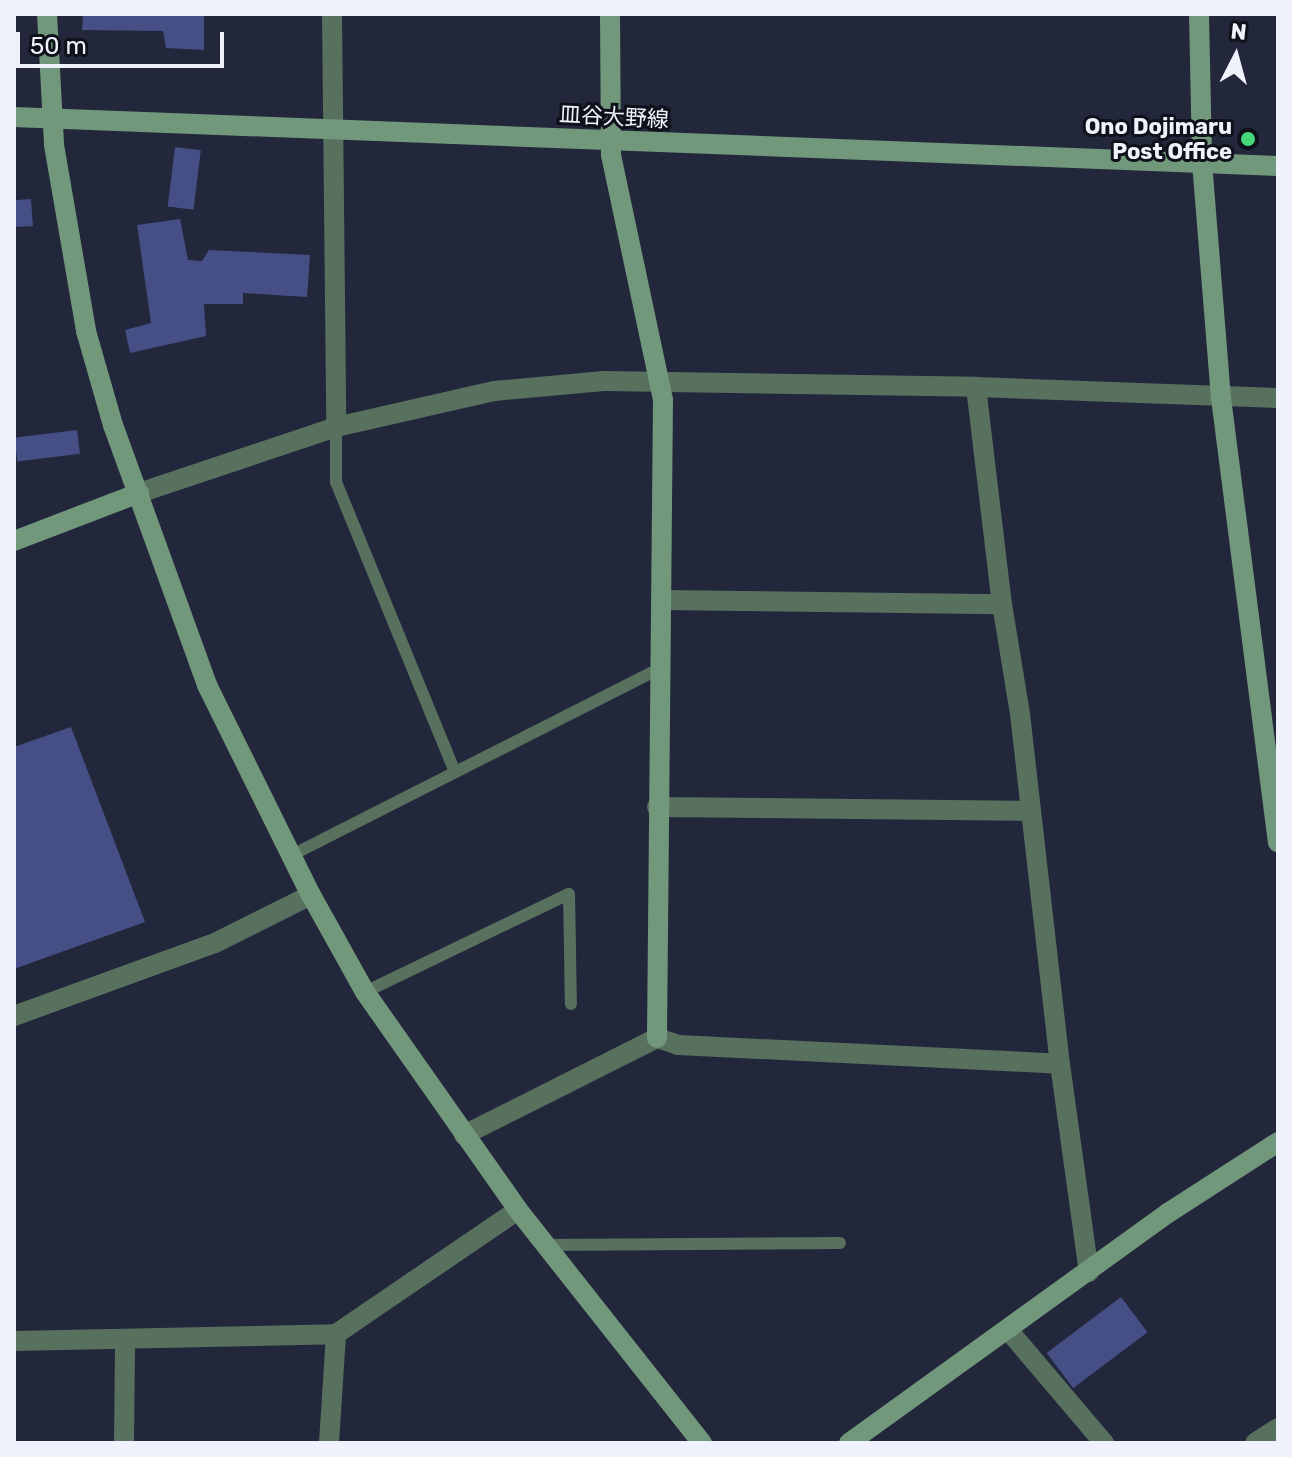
<!DOCTYPE html>
<html>
<head>
<meta charset="utf-8">
<style>
	body { margin:0 }
	#map { position:relative; width:1292px; height:1457px; overflow:hidden; background:#23273c; font-family:Rubik,"Noto Sans JP",sans-serif }
	div>[style] { position:absolute }
	.building>* { inset:0; background:#464f85; transform-origin:0 0 }
	.lane>* { height:12px; margin:-6px; padding:0 6px; transform-origin:6px; border-radius:6px; background:#58705e }
	.street>* { height:20px; margin:-10px; padding:0 10px; transform-origin:10px; border-radius:10px; background:#58705e }
	.secondary>* { height:20px; margin:-10px; padding:0 10px; transform-origin:10px; border-radius:10px; background:#72987b }
	.dots>* { width:22px; height:22px; translate:-50% -50%; box-sizing:border-box; border:4px solid #0f111a; border-radius:50% }
	span { translate:-50% -50%; white-space:nowrap; text-align:center; line-height:1.15; -webkit-text-stroke:6px #0f111a; paint-order:stroke }
	.street-label { font-size:22px; color:#eff2fd }
	.poi-label { font-size:22px; color:#eff2fd; font-weight:700 }
	.right { translate:-100% -50%; text-align:right }
	.frame { position:absolute; inset:0; border:16px solid #eff2fd; pointer-events:none }
	.north { position:absolute; left:1196px; top:16px; width:80px; height:80px; -webkit-text-stroke:6px #0f111a; paint-order:stroke; rotate:6deg; font-size:22px; font-weight:700; line-height:32px; text-align:center; color:#eff2fd }
	.north::after { content:''; display:block; margin:auto; width:28px; height:36px; background:#eff2fd; clip-path:polygon(50% 0,100% 100%,50% 72%,0 100%) }
	.scale { position:absolute; left:16px; top:32px; width:208px; height:36px; box-sizing:border-box; border:4px solid #eff2fd; border-top:0; padding-left:10px; font-size:24px; line-height:28px; white-space:nowrap; color:#eff2fd; -webkit-text-stroke:6px #0f111a; paint-order:stroke }
</style>
</head>
<body>
<div id="map">
	<div class="building">
		<div style="clip-path:polygon(83px 14px,204px 14px,204px 50px,166px 48px,163px 31px,82px 30px)"></div>
		<div style="left:175px;top:147px;width:26px;height:60px;rotate:7deg"></div>
		<div style="left:31px;top:199px;width:27px;height:17px;rotate:86deg"></div>
		<div style="clip-path:polygon(180px 219px,188px 260px,202px 261px,209px 250px,310px 255px,307px 297px,243px 293px,243px 304px,204px 304px,206px 336px,130px 353px,125px 330px,151px 323px,137px 225px)"></div>
		<div style="left:77px;top:430px;width:24px;height:63px;rotate:83deg"></div>
		<div style="clip-path:polygon(71px 727px,145px 922px,14px 969px,14px 747px)"></div>
		<div style="left:1121px;top:1297px;width:44px;height:93px;rotate:53deg"></div>
	</div>
	<div class="lane">
		<div style="left:336px;top:427px;width:55px;rotate:90deg"></div>
		<div style="left:336px;top:482px;width:313px;rotate:67.7deg"></div>
		<div style="left:292px;top:855px;width:413px;rotate:-26.9deg"></div>
		<div style="left:365px;top:992px;width:226px;rotate:-25.7deg"></div>
		<div style="left:569px;top:894px;width:110px;rotate:89deg"></div>
		<div style="left:547px;top:1245px;width:293px;rotate:-0.4deg"></div>
	</div>
	<div class="street">
		<div style="left:332px;top:14px;width:413px;rotate:89.4deg"></div>
		<div style="left:976px;top:387px;width:219px;rotate:83.2deg"></div>
		<div style="left:1002px;top:604px;width:111px;rotate:80.7deg"></div>
		<div style="left:1020px;top:714px;width:352px;rotate:83.5deg"></div>
		<div style="left:1060px;top:1064px;width:210px;rotate:82.1deg"></div>
		<div style="left:139px;top:493px;width:208px;rotate:-18.5deg"></div>
		<div style="left:336px;top:427px;width:162px;rotate:-12.8deg"></div>
		<div style="left:494px;top:391px;width:110px;rotate:-5.2deg"></div>
		<div style="left:604px;top:381px;width:372px;rotate:0.9deg"></div>
		<div style="left:976px;top:387px;width:302px;rotate:2.1deg"></div>
		<div style="left:661px;top:600px;width:341px;rotate:0.7deg"></div>
		<div style="left:657px;top:807px;width:374px;rotate:0.6deg"></div>
		<div style="left:14px;top:1016px;width:214px;rotate:-20deg"></div>
		<div style="left:215px;top:943px;width:107px;rotate:-26.6deg"></div>
		<div style="left:464px;top:1135px;width:216px;rotate:-26.7deg"></div>
		<div style="left:657px;top:1038px;width:22px;rotate:18deg"></div>
		<div style="left:678px;top:1045px;width:382px;rotate:2.8deg"></div>
		<div style="left:1009px;top:1331px;width:147px;rotate:49.7deg"></div>
		<div style="left:14px;top:1341px;width:322px;rotate:-1.2deg"></div>
		<div style="left:124px;top:1443px;width:104px;rotate:-89.4deg"></div>
		<div style="left:329px;top:1443px;width:109px;rotate:-86.3deg"></div>
		<div style="left:336px;top:1334px;width:220px;rotate:-34.3deg"></div>
		<div style="left:1255px;top:1443px;width:27px;rotate:-33deg"></div>
	</div>
	<div class="secondary">
		<div style="left:47px;top:14px;width:131px;rotate:86.9deg"></div>
		<div style="left:54px;top:145px;width:189px;rotate:80.2deg"></div>
		<div style="left:86px;top:331px;width:98px;rotate:74deg"></div>
		<div style="left:113px;top:425px;width:276px;rotate:70.1deg"></div>
		<div style="left:207px;top:685px;width:234px;rotate:63.7deg"></div>
		<div style="left:311px;top:895px;width:111px;rotate:60.9deg"></div>
		<div style="left:365px;top:992px;width:266px;rotate:54.9deg"></div>
		<div style="left:518px;top:1210px;width:297px;rotate:51.7deg"></div>
		<div style="left:610px;top:14px;width:141px;rotate:89.6deg"></div>
		<div style="left:611px;top:155px;width:250px;rotate:78deg"></div>
		<div style="left:663px;top:400px;width:638px;rotate:90.54deg"></div>
		<div style="left:1199px;top:14px;width:148px;rotate:88.8deg"></div>
		<div style="left:1202px;top:162px;width:237px;rotate:85.4deg"></div>
		<div style="left:1221px;top:398px;width:448px;rotate:82.7deg"></div>
		<div style="left:14px;top:117px;width:1265px;rotate:2.22deg"></div>
		<div style="left:14px;top:541px;width:134px;rotate:-21deg"></div>
		<div style="left:849px;top:1443px;width:393px;rotate:-35.8deg"></div>
		<div style="left:1168px;top:1213px;width:131px;rotate:-32.8deg"></div>
	</div>
	<div class="dots">
		<div style="left:1248px;top:139px;background:#45d77a"></div>
	</div>
	<div class="street-label">
		<span style="left:614px;top:117px;rotate:3deg">皿谷大野線</span>
	</div>
	<div class="poi-label">
		<span class="right" style="left:1232px;top:139px">Ono Dojimaru<br>Post Office</span>
	</div>
	<div class="frame"></div>
	<div class="north">N</div>
	<div class="scale">50 m</div>
</div>
</body>
</html>
